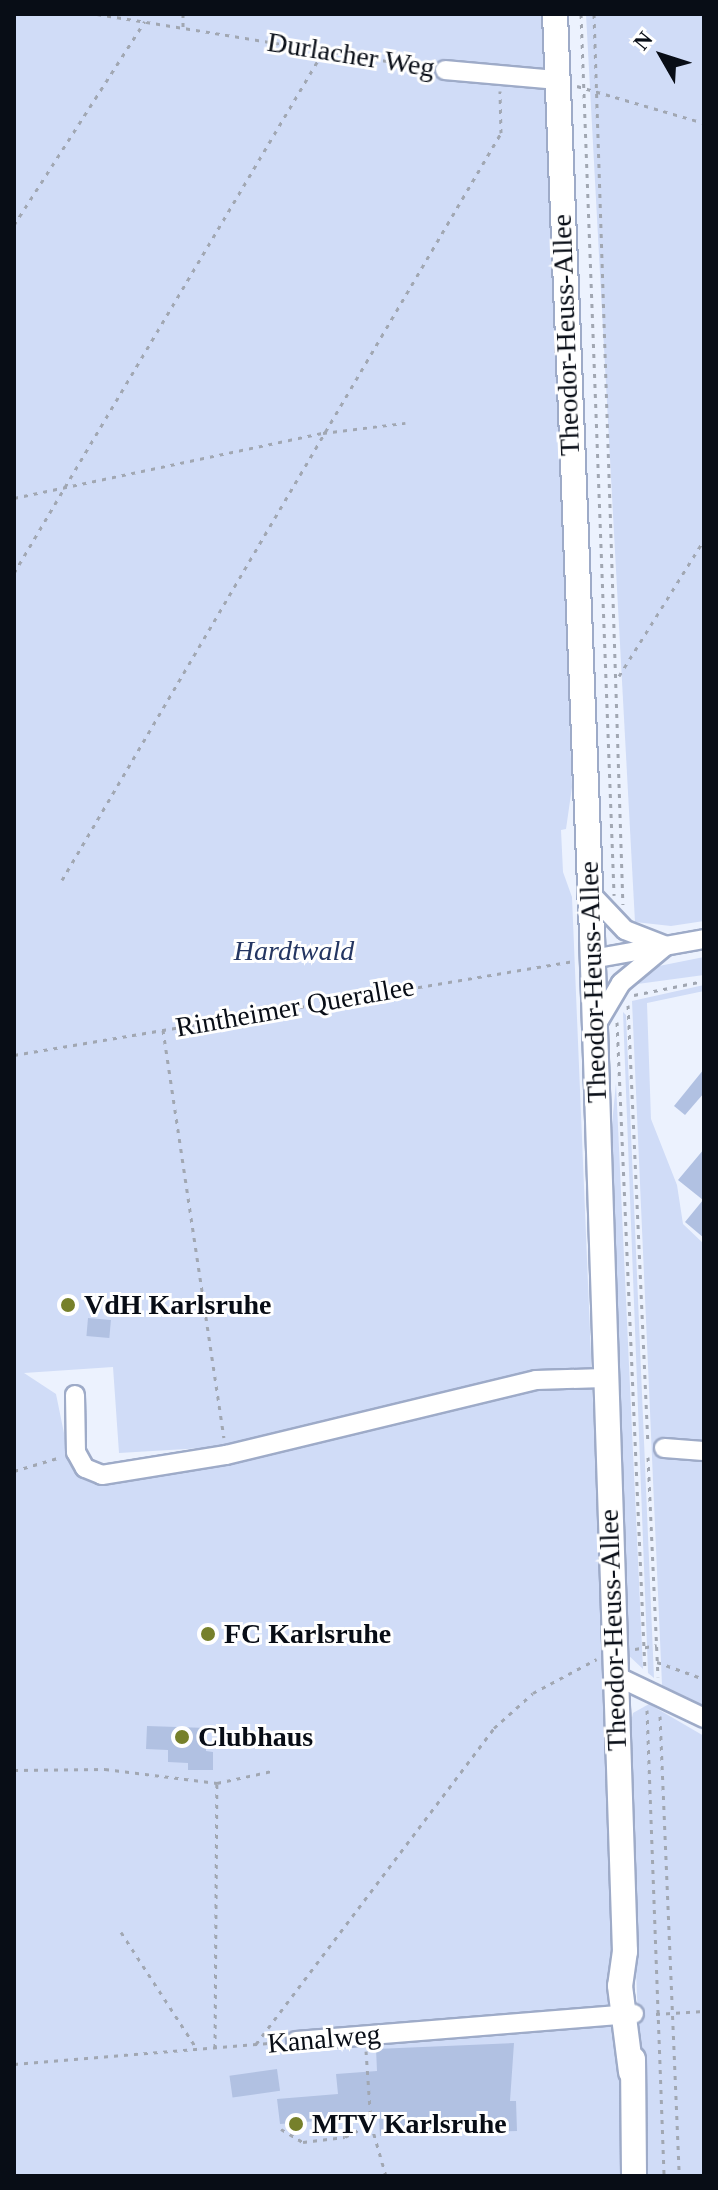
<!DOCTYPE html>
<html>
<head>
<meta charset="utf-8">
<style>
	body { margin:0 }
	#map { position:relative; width:718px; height:2190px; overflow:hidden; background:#ecf2fe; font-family:"Times New Roman",serif }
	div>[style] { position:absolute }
	.green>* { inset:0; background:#d0dcf7 }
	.building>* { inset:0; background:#b1c1e2; transform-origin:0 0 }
	.path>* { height:3px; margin-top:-1.5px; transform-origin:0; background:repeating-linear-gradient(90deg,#a1a7b2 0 4px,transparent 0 10px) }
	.roads { filter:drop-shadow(2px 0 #9eabc8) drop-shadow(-2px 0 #9eabc8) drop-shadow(0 2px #9eabc8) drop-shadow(0 -2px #9eabc8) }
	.minor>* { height:18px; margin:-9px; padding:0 9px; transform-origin:9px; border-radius:9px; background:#fff }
	.major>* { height:24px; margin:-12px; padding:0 12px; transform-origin:12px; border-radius:12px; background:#fff }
	.dots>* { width:22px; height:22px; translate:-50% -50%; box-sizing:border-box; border:4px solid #fff; border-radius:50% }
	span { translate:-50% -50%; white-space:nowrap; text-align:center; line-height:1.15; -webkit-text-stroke:6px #fff; paint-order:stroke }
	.street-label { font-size:28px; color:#080d16 }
	.park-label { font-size:28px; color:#243662; font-style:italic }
	.poi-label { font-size:28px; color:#080d16; font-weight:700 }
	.left { translate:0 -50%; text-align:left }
	.frame { position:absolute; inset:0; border:16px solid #080d16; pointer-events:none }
	.north { position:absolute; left:622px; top:16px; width:80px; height:80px; -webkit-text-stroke:6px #fff; paint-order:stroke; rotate:309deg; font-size:22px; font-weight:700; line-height:32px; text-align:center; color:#080d16 }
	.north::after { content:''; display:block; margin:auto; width:28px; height:36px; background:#080d16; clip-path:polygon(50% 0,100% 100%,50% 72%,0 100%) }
</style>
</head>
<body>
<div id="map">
	<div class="green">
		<div style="clip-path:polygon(evenodd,14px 14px,543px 14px,572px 787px,566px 829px,561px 830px,563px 872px,572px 897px,625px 2176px,14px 2176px,14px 14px,113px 1367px,119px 1453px,203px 1448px,206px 1466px,104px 1484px,79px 1471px,66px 1443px,56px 1394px,24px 1373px,113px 1367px)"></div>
		<div style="clip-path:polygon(586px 14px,704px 14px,704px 921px,671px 926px,635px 922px)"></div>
		<div style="clip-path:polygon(704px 957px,704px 975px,630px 985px,654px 967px)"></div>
		<div style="clip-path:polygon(704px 985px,704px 991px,647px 1003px,651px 1119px,677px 1185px,683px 1224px,704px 1244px,704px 1710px,662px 1685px,632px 1001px)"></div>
		<div style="clip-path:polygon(623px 1012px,626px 1015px,654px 1678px,648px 1673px)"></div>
		<div style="clip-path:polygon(616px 1083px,643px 1669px,626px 1653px,608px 1165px)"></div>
		<div style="clip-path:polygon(649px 1704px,704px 1736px,704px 2176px,644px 2176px,627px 1739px,633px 1713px)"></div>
	</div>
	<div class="building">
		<div style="clip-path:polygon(704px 1069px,704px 1093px,685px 1115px,674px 1106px)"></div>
		<div style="clip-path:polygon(704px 1149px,704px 1238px,685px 1222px,703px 1200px,678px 1180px)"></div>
		<div style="left:88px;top:1318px;width:23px;height:18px;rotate:5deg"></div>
		<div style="clip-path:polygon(147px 1726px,207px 1728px,206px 1751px,213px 1752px,213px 1770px,188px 1770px,188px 1763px,168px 1762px,168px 1750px,146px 1749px)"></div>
		<div style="clip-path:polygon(514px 2043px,510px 2101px,516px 2101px,517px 2131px,380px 2136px,379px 2116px,280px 2124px,277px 2099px,338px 2094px,336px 2074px,377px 2071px,376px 2049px)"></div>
		<div style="left:277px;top:2069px;width:22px;height:48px;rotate:82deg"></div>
	</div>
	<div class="path">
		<div style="left:97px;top:14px;width:336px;rotate:9.2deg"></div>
		<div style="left:581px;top:14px;width:882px;rotate:87.85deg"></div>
		<div style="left:594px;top:14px;width:891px;rotate:88.14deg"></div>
		<div style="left:183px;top:27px;width:13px;rotate:-90deg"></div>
		<div style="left:577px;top:86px;width:132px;rotate:16.2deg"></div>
		<div style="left:14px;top:225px;width:242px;rotate:-57.3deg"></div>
		<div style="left:14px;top:498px;width:316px;rotate:-11.9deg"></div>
		<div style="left:323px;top:433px;width:83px;rotate:-7deg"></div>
		<div style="left:14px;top:573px;width:606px;rotate:-59.33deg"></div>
		<div style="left:619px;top:676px;width:160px;rotate:-58deg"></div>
		<div style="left:62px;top:880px;width:866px;rotate:-59.56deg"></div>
		<div style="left:501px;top:133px;width:42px;rotate:-91.4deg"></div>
		<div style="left:634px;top:995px;width:71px;rotate:-11.3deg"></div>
		<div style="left:628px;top:1005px;width:436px;rotate:87.4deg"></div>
		<div style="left:617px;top:1022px;width:649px;rotate:87.53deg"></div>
		<div style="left:163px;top:1030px;width:412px;rotate:81.5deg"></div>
		<div style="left:14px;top:1055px;width:568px;rotate:-9.53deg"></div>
		<div style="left:648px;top:1457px;width:220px;rotate:87.4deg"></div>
		<div style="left:14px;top:1471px;width:49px;rotate:-16.6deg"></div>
		<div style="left:635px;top:1649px;width:22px;rotate:-10deg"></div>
		<div style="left:657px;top:1662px;width:50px;rotate:19.9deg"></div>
		<div style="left:647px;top:1710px;width:466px;rotate:87.9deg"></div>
		<div style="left:660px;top:1716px;width:460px;rotate:87.6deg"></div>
		<div style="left:14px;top:1770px;width:91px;rotate:-0.6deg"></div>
		<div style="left:105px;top:1769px;width:113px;rotate:7.1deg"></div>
		<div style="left:217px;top:1783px;width:56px;rotate:-12.3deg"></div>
		<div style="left:121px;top:1932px;width:140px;rotate:57deg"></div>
		<div style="left:656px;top:2014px;width:48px;rotate:-3.6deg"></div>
		<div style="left:256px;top:2044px;width:396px;rotate:-53deg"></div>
		<div style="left:494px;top:1728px;width:52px;rotate:-41.9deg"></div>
		<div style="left:533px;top:1693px;width:72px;rotate:-28deg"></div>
		<div style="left:215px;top:2048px;width:265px;rotate:-89.6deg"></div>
		<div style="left:14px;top:2064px;width:268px;rotate:-4.7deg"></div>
		<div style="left:371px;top:2124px;width:54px;rotate:73.9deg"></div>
		<div style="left:281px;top:2129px;width:26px;rotate:31deg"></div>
		<div style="left:303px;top:2142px;width:42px;rotate:-6.8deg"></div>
		<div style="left:345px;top:2137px;width:29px;rotate:-27deg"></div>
		<div style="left:371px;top:2124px;width:73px;rotate:-93.9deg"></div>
	</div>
	<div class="roads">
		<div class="minor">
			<div style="left:445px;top:70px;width:113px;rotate:5.1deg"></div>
			<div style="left:590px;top:893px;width:51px;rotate:46.6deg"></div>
			<div style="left:625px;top:930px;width:44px;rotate:21.3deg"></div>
			<div style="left:592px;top:959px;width:114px;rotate:-10.1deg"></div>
			<div style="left:595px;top:1027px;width:51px;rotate:-59.4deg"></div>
			<div style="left:621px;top:983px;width:55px;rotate:-39.8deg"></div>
			<div style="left:75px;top:1395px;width:57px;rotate:89deg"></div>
			<div style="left:76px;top:1452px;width:18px;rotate:61deg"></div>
			<div style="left:85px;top:1468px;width:18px;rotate:22deg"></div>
			<div style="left:102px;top:1475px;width:126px;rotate:-9.2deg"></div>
			<div style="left:226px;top:1455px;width:319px;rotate:-13.6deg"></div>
			<div style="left:536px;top:1380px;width:68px;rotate:-1.7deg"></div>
			<div style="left:664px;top:1448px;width:40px;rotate:4.3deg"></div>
			<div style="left:614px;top:1675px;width:100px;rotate:25.5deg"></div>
			<div style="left:296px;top:2041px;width:339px;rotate:-4.6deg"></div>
		</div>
		<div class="major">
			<div style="left:555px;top:14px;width:923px;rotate:87.7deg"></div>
			<div style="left:592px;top:936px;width:1016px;rotate:88.14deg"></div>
			<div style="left:625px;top:1951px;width:35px;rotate:98deg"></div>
			<div style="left:620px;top:1986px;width:87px;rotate:82.7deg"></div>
			<div style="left:633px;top:2059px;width:117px;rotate:89.5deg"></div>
		</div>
	</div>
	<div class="dots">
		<div style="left:68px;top:1305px;background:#76802b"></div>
		<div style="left:208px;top:1634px;background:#76802b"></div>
		<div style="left:182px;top:1737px;background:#76802b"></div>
		<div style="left:296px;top:2124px;background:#76802b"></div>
	</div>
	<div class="street-label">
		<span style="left:351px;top:55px;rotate:9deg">Durlacher Weg</span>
		<span style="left:566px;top:335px;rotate:-92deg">Theodor-Heuss-Allee</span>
		<span style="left:593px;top:982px;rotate:-92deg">Theodor-Heuss-Allee</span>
		<span style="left:295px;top:1007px;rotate:-10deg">Rintheimer Querallee</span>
		<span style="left:613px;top:1630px;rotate:-92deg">Theodor-Heuss-Allee</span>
		<span style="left:324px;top:2039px;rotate:-5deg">Kanalweg</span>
	</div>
	<div class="park-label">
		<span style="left:294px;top:951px">Hardtwald</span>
	</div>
	<div class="poi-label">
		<span class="left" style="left:84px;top:1305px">VdH Karlsruhe</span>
		<span class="left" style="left:224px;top:1634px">FC Karlsruhe</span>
		<span class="left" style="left:198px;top:1737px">Clubhaus</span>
		<span class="left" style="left:312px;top:2124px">MTV Karlsruhe</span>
	</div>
	<div class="frame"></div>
	<div class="north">N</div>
</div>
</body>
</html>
